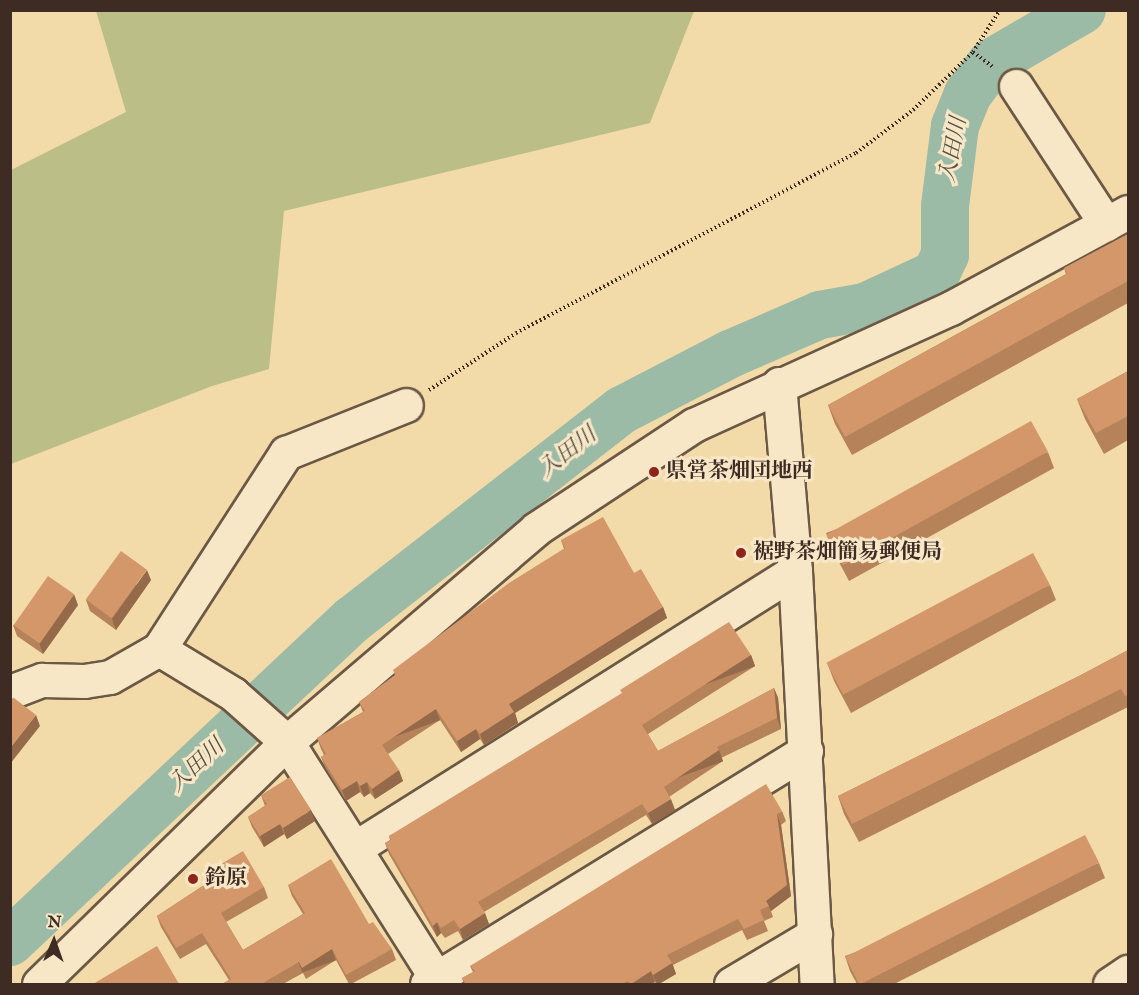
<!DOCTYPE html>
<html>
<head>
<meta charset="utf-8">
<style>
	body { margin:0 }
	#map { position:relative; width:1139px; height:995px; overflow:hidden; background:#f2daa9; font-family:"IM FELL English","Noto Serif JP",serif }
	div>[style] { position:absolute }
	.green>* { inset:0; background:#bbbf87 }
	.river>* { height:48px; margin:-24px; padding:0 24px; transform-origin:24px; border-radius:24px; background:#9bbba6 }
	.path>* { height:4px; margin-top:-2px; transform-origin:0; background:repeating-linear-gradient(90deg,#3e2c24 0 1.5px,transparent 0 4.5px) }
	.roads { filter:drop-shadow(2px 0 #6b5845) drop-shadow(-2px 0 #6b5845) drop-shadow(0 2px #6b5845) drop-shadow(0 -2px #6b5845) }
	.minor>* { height:33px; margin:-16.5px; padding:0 16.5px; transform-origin:16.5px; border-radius:16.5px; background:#f7e7c7 }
	.wall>* { inset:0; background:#b5825a }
	.shaded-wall>* { inset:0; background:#946a4a; transform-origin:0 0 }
	.building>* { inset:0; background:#d39769; transform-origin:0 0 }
	.dots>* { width:16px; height:16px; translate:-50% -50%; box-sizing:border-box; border:3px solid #f7e7c7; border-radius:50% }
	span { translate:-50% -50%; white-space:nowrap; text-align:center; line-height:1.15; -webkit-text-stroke:6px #f7e7c7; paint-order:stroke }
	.poi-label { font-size:21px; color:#3e2c24; font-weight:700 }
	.left { translate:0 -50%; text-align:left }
	.water-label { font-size:22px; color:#555044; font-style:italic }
	.frame { position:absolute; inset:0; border:12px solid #3e2c24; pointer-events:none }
	.north { position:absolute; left:24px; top:911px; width:60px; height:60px; -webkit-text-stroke:4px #f7e7c7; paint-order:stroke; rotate:2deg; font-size:16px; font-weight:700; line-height:24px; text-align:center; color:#3e2c24 }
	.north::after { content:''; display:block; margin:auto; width:21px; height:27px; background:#3e2c24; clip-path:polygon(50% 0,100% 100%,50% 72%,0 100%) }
</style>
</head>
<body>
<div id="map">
	<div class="green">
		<div style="clip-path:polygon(96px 11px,96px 10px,694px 11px,650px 123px,284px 211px,269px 369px,212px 386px,11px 464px,11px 170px,126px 112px)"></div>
	</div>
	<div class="river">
		<div style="left:10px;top:942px;width:470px;rotate:-43.3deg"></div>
		<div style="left:352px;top:620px;width:342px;rotate:-37.9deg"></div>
		<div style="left:622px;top:410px;width:122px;rotate:-27.4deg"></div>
		<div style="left:730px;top:354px;width:98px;rotate:-23.4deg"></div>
		<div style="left:820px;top:315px;width:46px;rotate:-10.1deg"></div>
		<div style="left:865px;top:307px;width:78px;rotate:-24.9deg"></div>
		<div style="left:936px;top:274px;width:21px;rotate:-65deg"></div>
		<div style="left:945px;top:255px;width:49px;rotate:-90deg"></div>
		<div style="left:945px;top:206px;width:81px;rotate:-82.9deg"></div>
		<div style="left:955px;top:126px;width:35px;rotate:-68deg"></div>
		<div style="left:968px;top:94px;width:39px;rotate:-53deg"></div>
		<div style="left:991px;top:63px;width:105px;rotate:-30.2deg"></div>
	</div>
	<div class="path">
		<div style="left:973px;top:52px;width:26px;rotate:37deg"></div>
		<div style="left:429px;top:390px;width:104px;rotate:-33.2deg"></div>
		<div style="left:516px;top:333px;width:385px;rotate:-27.9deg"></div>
		<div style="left:856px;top:153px;width:71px;rotate:-37deg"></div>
		<div style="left:913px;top:110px;width:83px;rotate:-44deg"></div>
		<div style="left:973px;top:52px;width:50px;rotate:-57.3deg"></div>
	</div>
	<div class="roads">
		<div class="minor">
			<div style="left:1016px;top:86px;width:165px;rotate:56.9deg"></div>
			<div style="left:779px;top:384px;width:188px;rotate:85.1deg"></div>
			<div style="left:795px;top:571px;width:414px;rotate:87deg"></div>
			<div style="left:159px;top:649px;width:87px;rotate:31.3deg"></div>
			<div style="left:233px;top:694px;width:72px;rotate:41.6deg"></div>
			<div style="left:287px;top:742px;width:286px;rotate:57.7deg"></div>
			<div style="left:10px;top:692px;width:34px;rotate:-21deg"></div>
			<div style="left:42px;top:680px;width:42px;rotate:1.4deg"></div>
			<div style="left:84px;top:681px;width:26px;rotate:-9deg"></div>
			<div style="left:110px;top:677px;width:56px;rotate:-29.7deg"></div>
			<div style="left:159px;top:649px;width:234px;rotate:-57.1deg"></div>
			<div style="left:286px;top:453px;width:129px;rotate:-21.8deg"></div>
			<div style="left:355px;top:848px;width:520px;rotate:-32.19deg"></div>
			<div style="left:39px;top:984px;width:347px;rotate:-44.3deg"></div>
			<div style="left:287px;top:742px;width:328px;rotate:-40.5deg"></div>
			<div style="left:536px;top:529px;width:189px;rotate:-33.4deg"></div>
			<div style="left:694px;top:425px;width:282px;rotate:-24.5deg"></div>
			<div style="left:951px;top:308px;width:201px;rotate:-28.5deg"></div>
			<div style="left:427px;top:984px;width:445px;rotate:-31.6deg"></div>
			<div style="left:731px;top:984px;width:98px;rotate:-30.8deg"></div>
			<div style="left:1110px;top:984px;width:22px;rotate:-34deg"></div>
		</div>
	</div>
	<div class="wall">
		<div style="clip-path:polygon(1128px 234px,1128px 303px,852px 455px,835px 424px,828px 405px,1066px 274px,1064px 268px)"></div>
		<div style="clip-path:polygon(1128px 371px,1128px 440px,1104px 454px,1085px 419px,1077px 399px)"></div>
		<div style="clip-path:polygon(1048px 452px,1054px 468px,849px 581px,832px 549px,826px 533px)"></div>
		<div style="clip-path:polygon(561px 540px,634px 573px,663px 607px,667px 618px,515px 713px,518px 723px,484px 745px,480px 739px,461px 752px,440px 720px,388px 754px,403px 781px,375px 799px,370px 793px,364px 797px,360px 792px,346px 801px,325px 767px,321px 757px,324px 755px,321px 749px,317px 738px,363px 712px,359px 702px,564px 549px)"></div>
		<div style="clip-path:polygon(151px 580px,116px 630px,90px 611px,86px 600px)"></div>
		<div style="clip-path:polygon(1050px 585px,1056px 600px,851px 713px,834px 681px,828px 665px)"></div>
		<div style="clip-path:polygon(78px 605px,43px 654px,17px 636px,13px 625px)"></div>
		<div style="clip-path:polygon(1128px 650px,1128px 709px,1128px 707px,859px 842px,844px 814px,838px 796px,1079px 676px)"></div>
		<div style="clip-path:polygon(751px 655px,755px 666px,648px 734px,658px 751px,774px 688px,778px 698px,781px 729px,721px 758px,723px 761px,669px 797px,675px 810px,652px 824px,646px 815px,484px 912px,489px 924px,463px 940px,458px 931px,445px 938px,441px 933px,437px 937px,389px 854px,385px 843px,390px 840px,389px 836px)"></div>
		<div style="clip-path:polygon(261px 795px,315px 821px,287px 839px,284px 834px,264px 847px,252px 827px,248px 817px,265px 806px)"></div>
		<div style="clip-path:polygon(782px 811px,786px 821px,781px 825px,791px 896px,771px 911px,773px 917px,764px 921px,768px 931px,747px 940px,742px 930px,673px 965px,676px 974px,659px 984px,656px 984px,655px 982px,651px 984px,464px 984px,462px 978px,473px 972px,470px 966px)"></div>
		<div style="clip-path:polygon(1099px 863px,1105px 878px,894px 984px,857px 984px,850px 971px,845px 956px)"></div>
		<div style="clip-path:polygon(206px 873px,264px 887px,268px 898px,226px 922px,243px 950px,303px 914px,292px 896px,288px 885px,369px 924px,392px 949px,396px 960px,351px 984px,349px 984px,336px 960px,306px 979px,303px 973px,283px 984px,222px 984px,229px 980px,206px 944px,180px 959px,161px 927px,157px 916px,209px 882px)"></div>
	</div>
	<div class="shaded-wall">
		<div style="clip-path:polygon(147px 570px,151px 580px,116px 630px,112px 619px)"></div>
		<div style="clip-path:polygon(74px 594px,78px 605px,43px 654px,39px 643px)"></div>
		<div style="clip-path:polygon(663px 607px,667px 618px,515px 713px,518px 723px,484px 745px,480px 734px,509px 704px)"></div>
		<div style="left:751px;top:655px;width:12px;height:130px;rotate:70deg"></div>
		<div style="clip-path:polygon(774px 688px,778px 698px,781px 729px,777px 718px)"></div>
		<div style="left:436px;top:709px;width:12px;height:65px;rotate:70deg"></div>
		<div style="clip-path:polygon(36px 715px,40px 726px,10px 764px,10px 748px)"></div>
		<div style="clip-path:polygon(476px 729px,480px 739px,461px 752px,457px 741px)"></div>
		<div style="left:719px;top:750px;width:12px;height:66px;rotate:70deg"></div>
		<div style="clip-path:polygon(399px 770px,403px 781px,375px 799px,372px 789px)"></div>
		<div style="clip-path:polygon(357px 781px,360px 792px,346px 801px,342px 790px)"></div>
		<div style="clip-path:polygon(367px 782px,370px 793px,364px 797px,360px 786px)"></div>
		<div style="clip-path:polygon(671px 799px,675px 810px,652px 824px,648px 813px)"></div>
		<div style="clip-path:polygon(311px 810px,315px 821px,287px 839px,283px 828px)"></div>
		<div style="clip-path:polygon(777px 814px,781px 825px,791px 896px,771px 911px,766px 901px)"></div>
		<div style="clip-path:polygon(280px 824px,284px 834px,264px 847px,260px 836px)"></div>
		<div style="clip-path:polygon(485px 913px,489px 924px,463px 940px,460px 929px)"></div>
		<div style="clip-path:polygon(437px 922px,441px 933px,437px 937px,433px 926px)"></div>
		<div style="left:332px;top:949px;width:12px;height:36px;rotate:70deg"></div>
		<div style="clip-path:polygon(672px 963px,676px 974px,659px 984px,657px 984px,653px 975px)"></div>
		<div style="clip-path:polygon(651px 971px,655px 982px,651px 984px,631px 984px)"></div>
	</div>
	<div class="building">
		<div style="clip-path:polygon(1128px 234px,1128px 281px,845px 437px,828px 405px,1067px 274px,1064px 268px)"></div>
		<div style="clip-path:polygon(1128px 371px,1128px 416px,1096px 433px,1077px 399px)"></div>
		<div style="left:1031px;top:421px;width:35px;height:234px;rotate:61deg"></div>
		<div style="clip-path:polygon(603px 517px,634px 573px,641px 569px,663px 607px,509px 704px,514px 712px,480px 734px,476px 729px,457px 741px,436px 709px,382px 745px,399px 770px,372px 789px,367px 782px,360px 786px,357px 781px,342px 790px,321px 757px,326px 754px,317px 738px,365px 711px,359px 702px,395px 675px,393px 670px,509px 583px,565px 548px,561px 540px)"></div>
		<div style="left:121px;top:551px;width:32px;height:60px;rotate:36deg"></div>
		<div style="left:1033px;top:553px;width:36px;height:234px;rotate:62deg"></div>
		<div style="left:48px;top:576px;width:32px;height:60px;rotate:35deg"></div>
		<div style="clip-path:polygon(729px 622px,751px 655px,642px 725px,658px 751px,774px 688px,777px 718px,717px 747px,719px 750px,664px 787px,671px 799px,648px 813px,642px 804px,478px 902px,485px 913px,460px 929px,454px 920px,441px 928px,437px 922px,433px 926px,385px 843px,391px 840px,389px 836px,622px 693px,620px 690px)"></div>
		<div style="clip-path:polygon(1128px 650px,1128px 695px,1125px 696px,1121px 689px,852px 824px,838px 796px,1079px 676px)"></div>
		<div style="clip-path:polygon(14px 698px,36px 715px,10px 748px,10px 699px)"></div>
		<div style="clip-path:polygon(290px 777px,311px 810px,283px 828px,280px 824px,260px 836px,248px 817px,267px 804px,261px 795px)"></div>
		<div style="clip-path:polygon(766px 784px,782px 811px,777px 814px,787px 885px,766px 901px,769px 906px,760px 910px,764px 920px,744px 929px,738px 919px,667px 955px,672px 963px,653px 975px,651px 971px,631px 984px,628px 981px,622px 984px,466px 984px,462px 978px,475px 971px,470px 966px)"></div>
		<div style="left:1085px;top:835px;width:31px;height:269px;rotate:63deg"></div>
		<div style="clip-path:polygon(243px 851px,264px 887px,221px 913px,243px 950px,305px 913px,288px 885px,331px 859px,369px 924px,373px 922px,392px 949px,346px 975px,332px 949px,302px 968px,299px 962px,263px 983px,264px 984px,222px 984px,231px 979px,202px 933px,176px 948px,157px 916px,210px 881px,206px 873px)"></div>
		<div style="clip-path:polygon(157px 946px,179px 984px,93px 984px)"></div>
	</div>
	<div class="dots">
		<div style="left:654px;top:472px;background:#8f2418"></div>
		<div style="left:741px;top:553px;background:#8f2418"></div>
		<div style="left:193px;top:879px;background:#8f2418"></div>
	</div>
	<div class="poi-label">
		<span class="left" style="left:666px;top:472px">県営茶畑団地西</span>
		<span class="left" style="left:753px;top:553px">裾野茶畑簡易郵便局</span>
		<span class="left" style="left:205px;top:879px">鈴原</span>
	</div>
	<div class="water-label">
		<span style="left:954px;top:150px;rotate:-79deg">入田川</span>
		<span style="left:568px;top:453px;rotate:-38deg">入田川</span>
		<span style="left:197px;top:766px;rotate:-43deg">入田川</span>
	</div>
	<div class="frame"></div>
	<div class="north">N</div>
</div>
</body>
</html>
